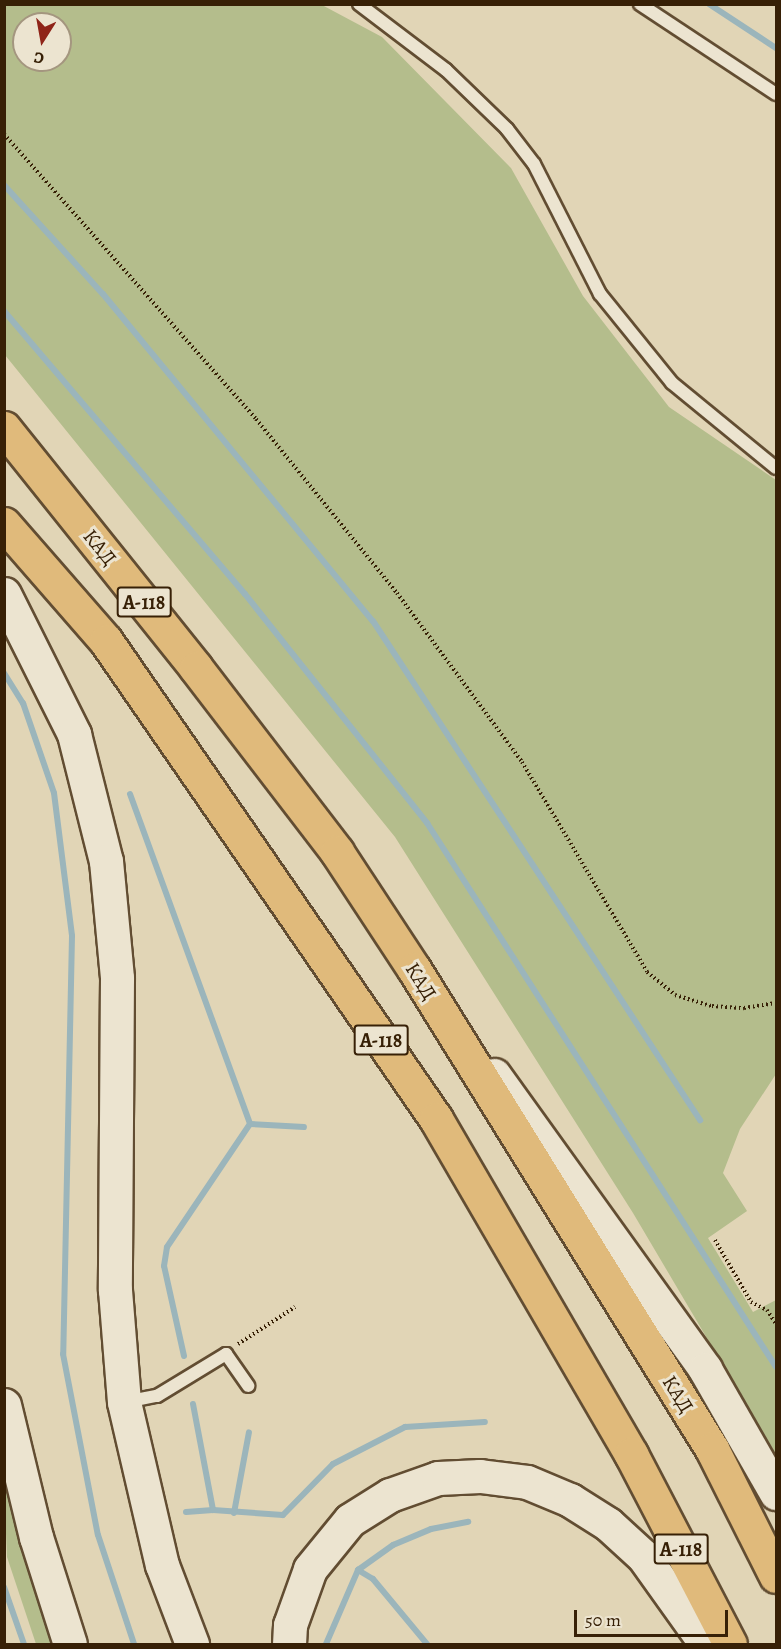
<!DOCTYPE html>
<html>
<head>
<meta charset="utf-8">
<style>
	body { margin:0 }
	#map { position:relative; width:781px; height:1649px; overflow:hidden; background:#e1d5b6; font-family:Alegreya,serif }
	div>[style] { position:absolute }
	.green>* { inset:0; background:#b4bd8c }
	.stream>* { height:6px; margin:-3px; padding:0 3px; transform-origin:3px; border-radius:3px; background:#9bb5bb }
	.path>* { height:4px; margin-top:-2px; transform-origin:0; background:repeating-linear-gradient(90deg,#372006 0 1.5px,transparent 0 4.5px) }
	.roads { filter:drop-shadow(2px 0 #624d32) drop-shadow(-2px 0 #624d32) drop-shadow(0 2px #624d32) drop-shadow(0 -2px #624d32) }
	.lane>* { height:12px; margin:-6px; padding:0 6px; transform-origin:6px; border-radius:6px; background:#ece4d0 }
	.secondary>* { height:33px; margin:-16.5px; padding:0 16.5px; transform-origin:16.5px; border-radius:16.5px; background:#ece4d0 }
	.highway>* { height:33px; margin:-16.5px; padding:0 16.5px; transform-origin:16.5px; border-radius:16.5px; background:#e0ba7b }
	span { translate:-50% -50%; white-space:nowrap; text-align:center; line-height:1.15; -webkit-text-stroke:6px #ece4d0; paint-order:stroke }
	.shield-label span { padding:2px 4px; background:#ece4d0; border:2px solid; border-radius:4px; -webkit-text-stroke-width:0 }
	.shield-label { font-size:20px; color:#372006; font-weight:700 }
	.street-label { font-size:21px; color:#372006 }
	.frame { position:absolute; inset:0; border:6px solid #372006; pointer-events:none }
	.north { position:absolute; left:12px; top:12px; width:60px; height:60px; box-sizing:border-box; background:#ece4d0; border:2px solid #a4967f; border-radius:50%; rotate:191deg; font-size:16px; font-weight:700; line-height:24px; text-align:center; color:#372006 }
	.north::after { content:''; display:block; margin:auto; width:21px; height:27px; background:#8f2418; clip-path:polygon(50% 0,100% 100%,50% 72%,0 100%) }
	.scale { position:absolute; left:574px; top:1610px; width:154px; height:27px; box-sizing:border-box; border:3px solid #372006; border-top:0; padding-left:8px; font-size:18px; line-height:21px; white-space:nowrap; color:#372006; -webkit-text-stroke:4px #ece4d0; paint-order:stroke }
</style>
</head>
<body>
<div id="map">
	<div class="green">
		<div style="clip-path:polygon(evenodd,5px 4px,322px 5px,382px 37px,511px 168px,583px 296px,669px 407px,776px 480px,776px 1074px,740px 1129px,723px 1173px,747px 1211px,708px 1238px,753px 1312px,776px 1300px,776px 1455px,633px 1213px,395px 837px,5px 355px,5px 4px,24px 24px,60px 24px,60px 60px,24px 60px,24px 24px)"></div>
		<div style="clip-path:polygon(4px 1486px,6px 1491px,53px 1644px,36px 1644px,7px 1557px)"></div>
	</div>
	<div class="stream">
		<div style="left:709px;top:4px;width:80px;rotate:33.3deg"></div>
		<div style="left:4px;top:185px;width:147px;rotate:47.8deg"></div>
		<div style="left:103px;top:294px;width:424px;rotate:50.5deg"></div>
		<div style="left:373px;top:621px;width:597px;rotate:56.76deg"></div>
		<div style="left:4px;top:311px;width:372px;rotate:49.6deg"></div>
		<div style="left:245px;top:594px;width:293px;rotate:51.5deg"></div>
		<div style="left:427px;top:823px;width:646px;rotate:57.32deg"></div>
		<div style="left:4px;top:673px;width:36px;rotate:58deg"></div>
		<div style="left:23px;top:703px;width:95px;rotate:71deg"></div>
		<div style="left:54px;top:793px;width:144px;rotate:82.8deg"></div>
		<div style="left:72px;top:936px;width:418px;rotate:91.2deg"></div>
		<div style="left:63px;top:1354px;width:184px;rotate:79.1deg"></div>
		<div style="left:98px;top:1535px;width:115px;rotate:71.7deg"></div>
		<div style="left:130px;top:794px;width:351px;rotate:70deg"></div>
		<div style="left:184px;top:1356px;width:92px;rotate:-102.5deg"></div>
		<div style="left:164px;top:1266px;width:19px;rotate:-81deg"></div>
		<div style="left:167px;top:1247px;width:148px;rotate:-56deg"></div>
		<div style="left:250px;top:1124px;width:54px;rotate:3.2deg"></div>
		<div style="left:193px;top:1404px;width:108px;rotate:79.3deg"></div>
		<div style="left:186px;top:1512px;width:27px;rotate:-4deg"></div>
		<div style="left:213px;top:1510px;width:70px;rotate:4.1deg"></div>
		<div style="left:283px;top:1515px;width:71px;rotate:-45.6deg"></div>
		<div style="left:333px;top:1464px;width:81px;rotate:-27.2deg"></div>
		<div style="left:405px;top:1427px;width:80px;rotate:-3.6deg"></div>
		<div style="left:234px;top:1513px;width:82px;rotate:-79.5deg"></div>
		<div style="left:358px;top:1570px;width:17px;rotate:31deg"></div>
		<div style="left:373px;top:1579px;width:85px;rotate:50.3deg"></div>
		<div style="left:4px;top:1587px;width:60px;rotate:70.7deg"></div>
		<div style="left:326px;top:1644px;width:81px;rotate:-66.6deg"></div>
		<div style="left:358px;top:1570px;width:43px;rotate:-35.5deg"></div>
		<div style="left:393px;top:1545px;width:41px;rotate:-22.8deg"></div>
		<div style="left:431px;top:1529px;width:38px;rotate:-11deg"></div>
	</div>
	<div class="path">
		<div style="left:4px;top:134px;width:380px;rotate:48.5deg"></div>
		<div style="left:256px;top:419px;width:224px;rotate:51deg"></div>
		<div style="left:397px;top:593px;width:210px;rotate:53.5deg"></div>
		<div style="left:522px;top:762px;width:244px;rotate:59.2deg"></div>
		<div style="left:647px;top:972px;width:36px;rotate:39deg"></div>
		<div style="left:675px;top:995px;width:39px;rotate:17deg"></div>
		<div style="left:712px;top:1006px;width:32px;rotate:4deg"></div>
		<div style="left:744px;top:1008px;width:32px;rotate:-9deg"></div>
		<div style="left:715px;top:1240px;width:72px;rotate:59.9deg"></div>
		<div style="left:751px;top:1302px;width:18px;rotate:27deg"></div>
		<div style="left:767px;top:1310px;width:17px;rotate:57deg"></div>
		<div style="left:238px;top:1344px;width:68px;rotate:-33deg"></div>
	</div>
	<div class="roads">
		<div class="lane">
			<div style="left:359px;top:4px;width:109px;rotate:37.2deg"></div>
			<div style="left:446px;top:70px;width:85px;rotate:44deg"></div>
			<div style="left:507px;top:129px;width:44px;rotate:52.4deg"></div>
			<div style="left:534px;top:164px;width:146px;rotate:63.1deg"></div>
			<div style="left:600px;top:294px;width:114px;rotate:51deg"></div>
			<div style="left:672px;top:383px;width:134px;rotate:39.3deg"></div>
			<div style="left:640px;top:4px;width:163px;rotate:33.5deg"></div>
			<div style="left:125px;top:1402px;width:33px;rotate:-11deg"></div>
			<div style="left:157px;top:1396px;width:81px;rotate:-31.3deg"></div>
			<div style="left:226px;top:1354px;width:39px;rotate:55deg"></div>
		</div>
		<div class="secondary">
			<div style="left:4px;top:594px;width:157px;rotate:63.4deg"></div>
			<div style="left:74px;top:734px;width:131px;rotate:75.9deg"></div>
			<div style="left:106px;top:861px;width:118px;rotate:84.6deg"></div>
			<div style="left:117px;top:978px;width:312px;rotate:90.4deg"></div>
			<div style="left:115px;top:1290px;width:112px;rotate:85.4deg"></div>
			<div style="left:124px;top:1402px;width:167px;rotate:76.9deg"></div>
			<div style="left:162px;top:1565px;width:85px;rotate:69.2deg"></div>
			<div style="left:494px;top:1075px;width:362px;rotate:54.3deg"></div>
			<div style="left:705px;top:1369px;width:143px;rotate:60.2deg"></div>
			<div style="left:4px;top:1405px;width:136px;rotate:76.4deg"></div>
			<div style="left:36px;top:1537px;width:112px;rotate:72.4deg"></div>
			<div style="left:289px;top:1644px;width:19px;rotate:-87deg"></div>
			<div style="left:290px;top:1625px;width:59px;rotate:-70.3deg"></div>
			<div style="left:310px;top:1569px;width:63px;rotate:-50.8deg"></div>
			<div style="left:350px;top:1520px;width:47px;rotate:-32deg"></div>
			<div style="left:390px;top:1495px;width:51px;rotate:-19.5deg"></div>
			<div style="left:438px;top:1478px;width:42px;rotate:-2.7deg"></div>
			<div style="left:480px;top:1476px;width:47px;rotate:7.3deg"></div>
			<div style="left:527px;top:1482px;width:47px;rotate:22.7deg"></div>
			<div style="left:570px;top:1500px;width:45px;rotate:32.3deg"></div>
			<div style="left:608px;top:1524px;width:47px;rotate:42.4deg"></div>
			<div style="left:643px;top:1556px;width:108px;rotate:54.4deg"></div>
		</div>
		<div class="highway">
			<div style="left:4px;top:428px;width:307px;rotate:51.3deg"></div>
			<div style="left:196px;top:668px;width:232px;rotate:52.5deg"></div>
			<div style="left:337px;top:852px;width:140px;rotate:56.7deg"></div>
			<div style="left:414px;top:969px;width:565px;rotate:58.17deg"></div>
			<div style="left:712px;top:1449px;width:142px;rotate:63.3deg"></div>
			<div style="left:4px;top:524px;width:155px;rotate:48.9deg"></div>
			<div style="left:106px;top:641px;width:581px;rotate:55.38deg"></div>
			<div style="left:436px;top:1119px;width:388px;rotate:59.8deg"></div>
			<div style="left:631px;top:1454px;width:214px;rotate:62.5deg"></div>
		</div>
	</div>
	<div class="shield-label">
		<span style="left:144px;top:602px">А-118</span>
		<span style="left:381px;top:1040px">А-118</span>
		<span style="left:681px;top:1549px">А-118</span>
	</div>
	<div class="street-label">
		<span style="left:100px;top:547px;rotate:51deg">КАД</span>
		<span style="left:421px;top:981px;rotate:58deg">КАД</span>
		<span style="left:678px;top:1394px;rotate:58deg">КАД</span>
	</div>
	<div class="frame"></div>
	<div class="north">С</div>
	<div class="scale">50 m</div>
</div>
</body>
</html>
